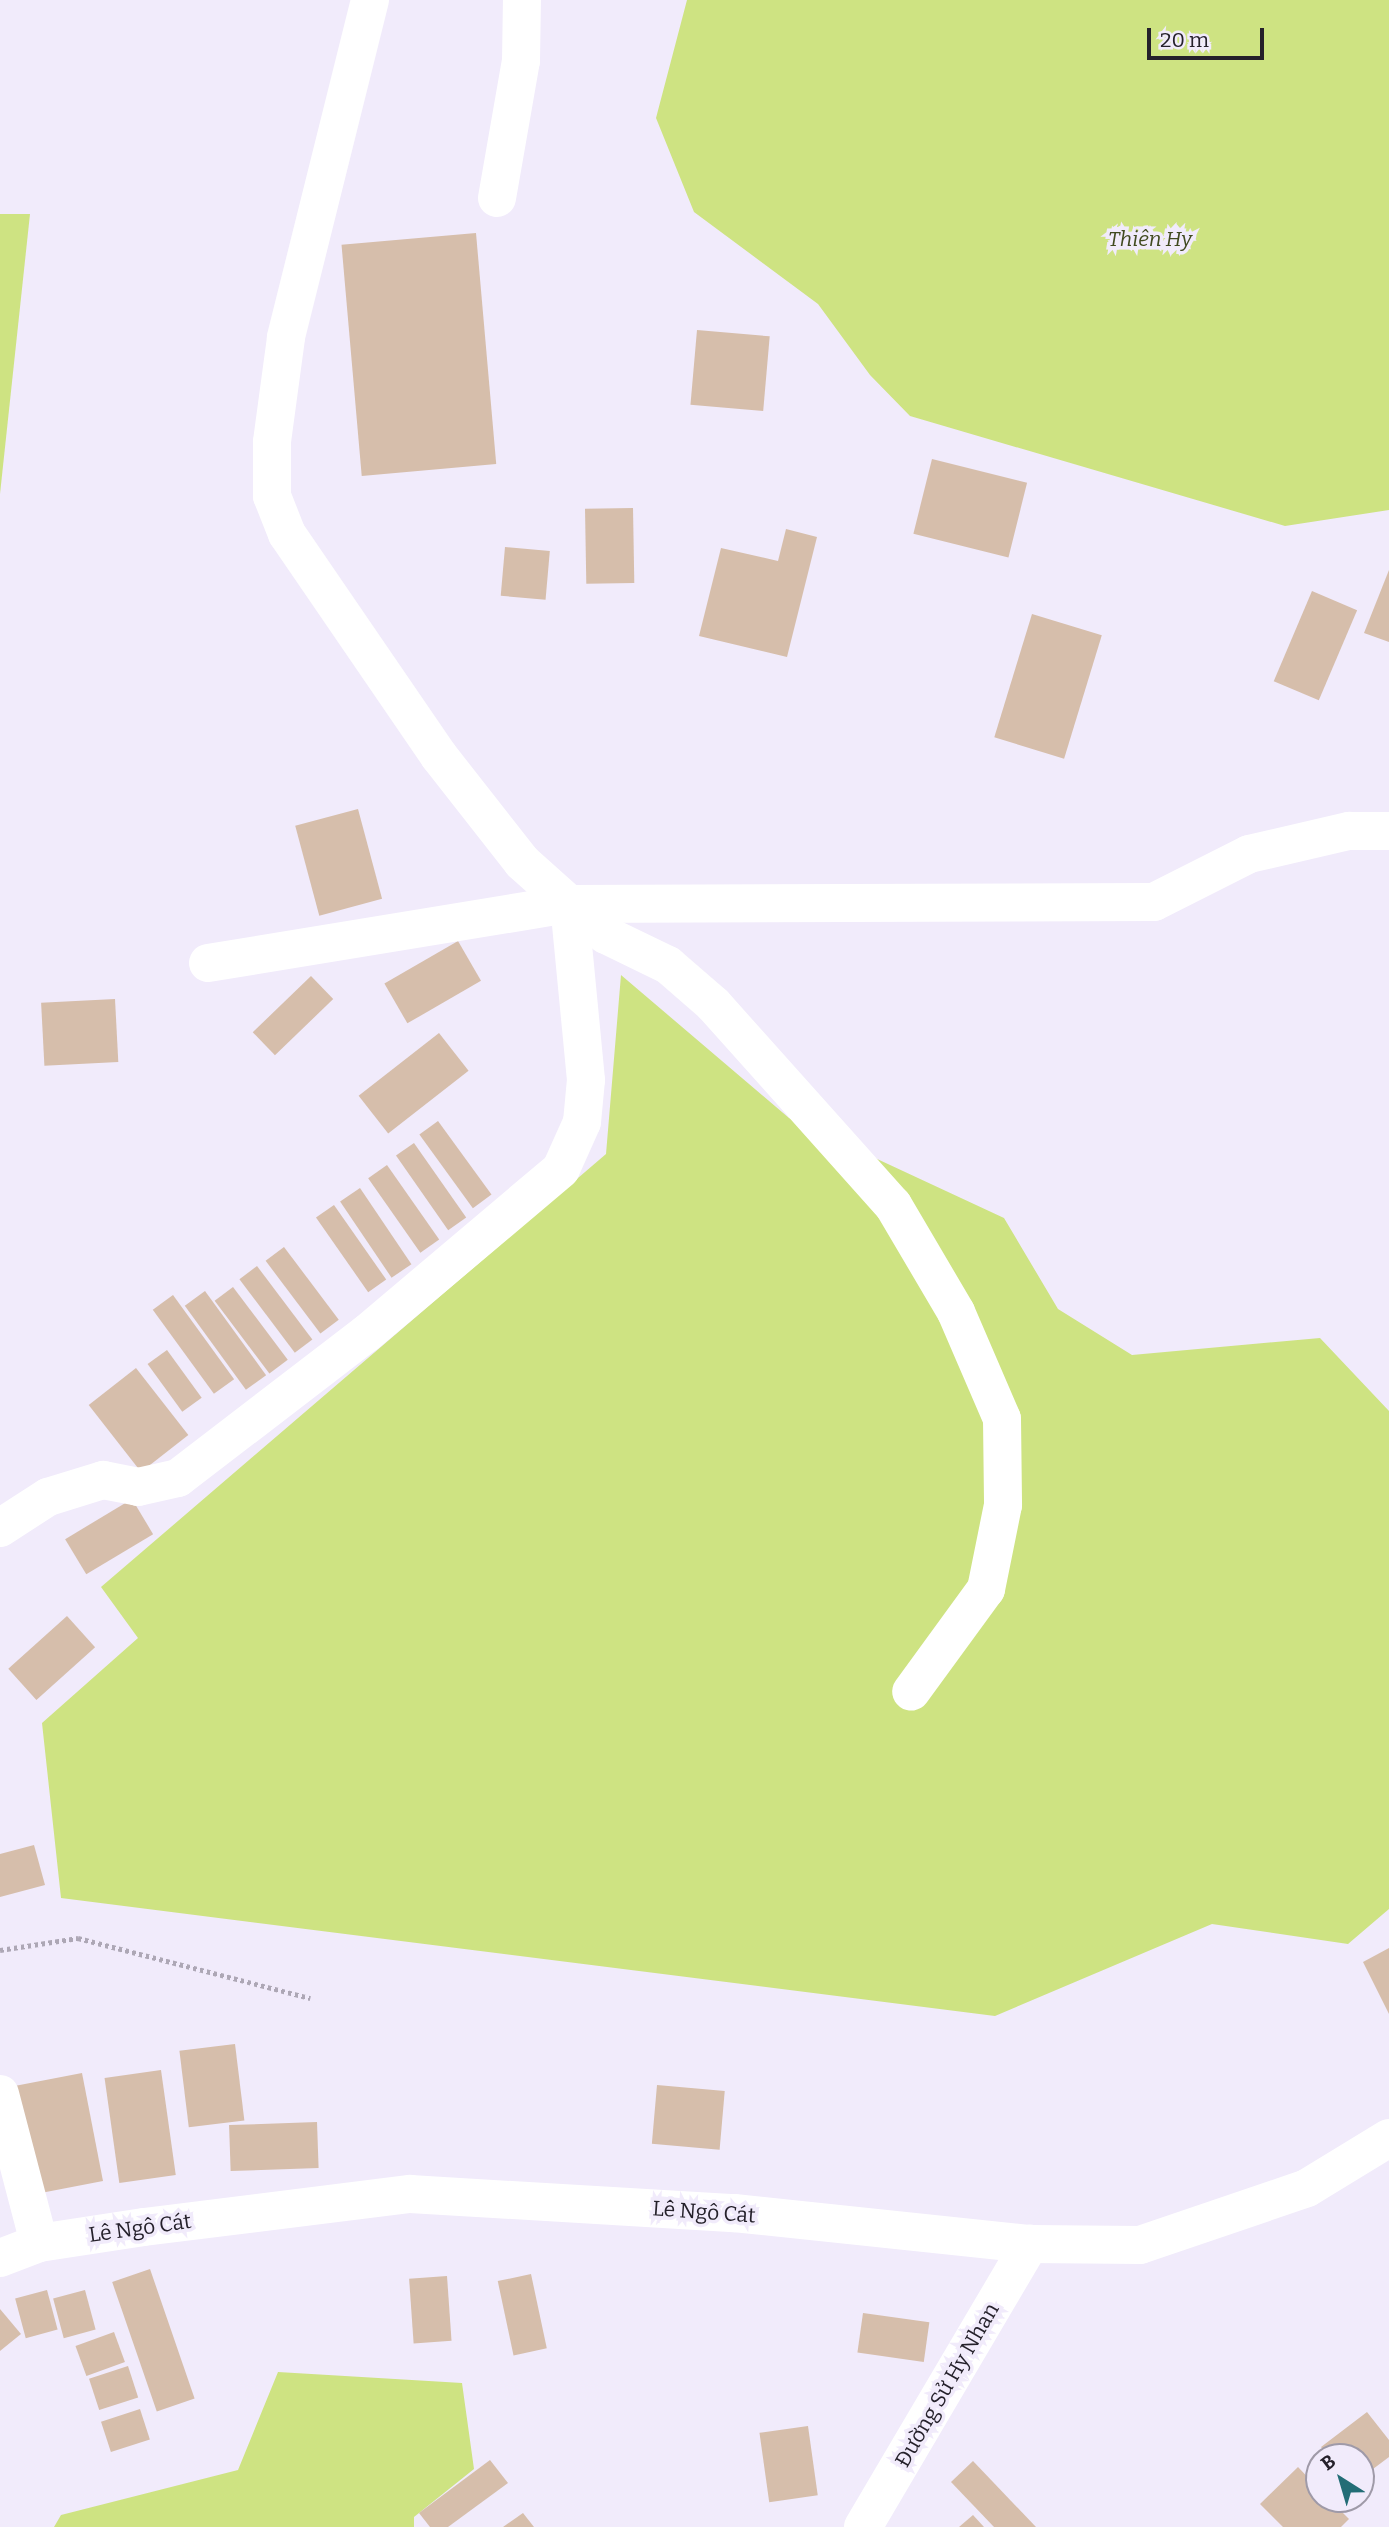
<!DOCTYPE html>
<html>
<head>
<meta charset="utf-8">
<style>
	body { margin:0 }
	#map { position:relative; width:1389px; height:2527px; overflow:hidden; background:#f1ebfb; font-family:Bitter,serif }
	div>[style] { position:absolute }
	.green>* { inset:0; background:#cee382 }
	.building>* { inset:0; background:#d6beab; transform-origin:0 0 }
	.path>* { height:4.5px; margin-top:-2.25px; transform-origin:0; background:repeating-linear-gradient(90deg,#ada7b5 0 3.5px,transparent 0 7px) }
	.minor>* { height:38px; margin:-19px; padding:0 19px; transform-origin:19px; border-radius:19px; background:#fff }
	span { translate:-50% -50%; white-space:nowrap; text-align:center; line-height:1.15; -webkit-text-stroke:7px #f1ebfb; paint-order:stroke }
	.park-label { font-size:21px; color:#414a20; font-style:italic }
	.street-label { font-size:21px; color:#25212b }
	.north { position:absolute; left:1305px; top:2443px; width:70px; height:70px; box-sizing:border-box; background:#f1ebfb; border:2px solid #9f9aa8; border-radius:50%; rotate:323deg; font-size:19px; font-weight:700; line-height:28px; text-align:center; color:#25212b }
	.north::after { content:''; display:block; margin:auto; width:24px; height:32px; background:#236d76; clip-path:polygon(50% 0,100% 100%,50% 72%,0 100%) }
	.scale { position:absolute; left:1147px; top:28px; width:117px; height:32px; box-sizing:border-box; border:4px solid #25212b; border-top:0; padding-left:9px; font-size:21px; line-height:24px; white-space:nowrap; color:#25212b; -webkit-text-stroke:5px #f1ebfb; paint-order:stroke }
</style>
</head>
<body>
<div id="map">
	<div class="green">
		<div style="clip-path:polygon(687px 0,1389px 0,1389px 510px,1285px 526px,910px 416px,870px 375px,818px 304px,694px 212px,656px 118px)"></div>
		<div style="clip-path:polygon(0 214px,30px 214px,0 494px)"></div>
		<div style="clip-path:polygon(621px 975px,789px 1118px,1004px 1218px,1058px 1309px,1132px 1355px,1320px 1338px,1389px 1411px,1389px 1909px,1348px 1944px,1212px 1924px,995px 2016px,61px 1898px,42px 1723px,138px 1638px,101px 1587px,606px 1154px)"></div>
		<div style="clip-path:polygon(278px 2372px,462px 2383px,474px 2469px,414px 2517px,414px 2527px,54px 2527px,61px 2515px,238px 2470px)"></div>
	</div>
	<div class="building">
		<div style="left:476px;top:233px;width:232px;height:135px;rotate:85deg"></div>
		<div style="left:697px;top:330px;width:73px;height:75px;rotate:5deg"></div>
		<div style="left:932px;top:459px;width:98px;height:77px;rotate:14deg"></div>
		<div style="left:633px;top:508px;width:75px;height:48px;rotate:89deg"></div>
		<div style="clip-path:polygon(786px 529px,817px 537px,787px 657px,699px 636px,721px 548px,778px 561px)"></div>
		<div style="left:505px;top:547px;width:45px;height:49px;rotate:5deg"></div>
		<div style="clip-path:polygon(1389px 570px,1389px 642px,1364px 633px)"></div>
		<div style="left:1312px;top:591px;width:49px;height:98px;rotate:23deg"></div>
		<div style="left:1032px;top:614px;width:73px;height:129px;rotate:17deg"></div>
		<div style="left:358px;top:809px;width:93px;height:65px;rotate:75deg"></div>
		<div style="left:458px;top:941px;width:46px;height:85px;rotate:60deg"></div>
		<div style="left:311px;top:976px;width:32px;height:81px;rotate:46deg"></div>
		<div style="left:115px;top:999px;width:63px;height:74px;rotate:87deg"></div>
		<div style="left:439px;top:1033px;width:48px;height:102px;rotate:52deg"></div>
		<div style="left:438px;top:1121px;width:91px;height:23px;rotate:54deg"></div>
		<div style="left:414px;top:1143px;width:91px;height:22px;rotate:55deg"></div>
		<div style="left:387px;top:1165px;width:91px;height:23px;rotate:55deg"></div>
		<div style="left:360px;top:1188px;width:92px;height:24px;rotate:56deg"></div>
		<div style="left:334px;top:1205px;width:91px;height:22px;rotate:55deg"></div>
		<div style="left:284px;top:1247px;width:91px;height:23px;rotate:53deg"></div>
		<div style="left:257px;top:1266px;width:92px;height:22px;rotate:53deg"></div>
		<div style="left:233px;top:1287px;width:91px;height:23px;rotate:53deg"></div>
		<div style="left:205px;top:1291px;width:104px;height:25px;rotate:54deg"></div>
		<div style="left:173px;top:1295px;width:104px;height:25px;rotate:54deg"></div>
		<div style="left:167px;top:1350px;width:59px;height:24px;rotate:54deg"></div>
		<div style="left:136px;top:1368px;width:85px;height:60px;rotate:52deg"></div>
		<div style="left:132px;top:1499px;width:41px;height:78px;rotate:59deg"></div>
		<div style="left:67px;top:1616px;width:42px;height:79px;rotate:48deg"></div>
		<div style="clip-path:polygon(34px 1845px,45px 1885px,0 1897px,0 1854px)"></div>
		<div style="clip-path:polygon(1389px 1948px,1389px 2014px,1363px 1962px)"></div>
		<div style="left:235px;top:2044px;width:77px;height:56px;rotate:83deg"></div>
		<div style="left:161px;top:2070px;width:106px;height:57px;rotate:82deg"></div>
		<div style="left:82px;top:2073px;width:110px;height:70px;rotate:79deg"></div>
		<div style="left:657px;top:2085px;width:68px;height:59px;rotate:5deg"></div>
		<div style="left:317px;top:2122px;width:46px;height:88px;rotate:88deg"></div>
		<div style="left:150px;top:2269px;width:137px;height:40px;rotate:71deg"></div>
		<div style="left:531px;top:2274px;width:76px;height:34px;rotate:78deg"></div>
		<div style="left:447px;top:2276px;width:65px;height:38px;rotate:86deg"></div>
		<div style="left:47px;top:2290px;width:41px;height:33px;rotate:75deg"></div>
		<div style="left:85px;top:2290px;width:41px;height:33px;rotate:75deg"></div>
		<div style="clip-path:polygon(0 2309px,21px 2334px,0 2351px)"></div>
		<div style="left:863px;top:2313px;width:67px;height:40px;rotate:8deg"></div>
		<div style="left:114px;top:2332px;width:32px;height:41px;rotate:70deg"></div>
		<div style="left:128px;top:2366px;width:33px;height:41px;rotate:72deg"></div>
		<div style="left:140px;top:2409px;width:32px;height:41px;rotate:72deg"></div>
		<div style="clip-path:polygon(1367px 2412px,1389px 2440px,1389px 2457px,1361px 2478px,1361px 2457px,1328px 2457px,1321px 2447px)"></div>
		<div style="left:808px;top:2426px;width:70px;height:49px;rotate:82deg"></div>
		<div style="clip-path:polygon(490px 2460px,508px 2483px,448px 2527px,430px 2527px,419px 2513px)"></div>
		<div style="clip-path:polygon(973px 2461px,1036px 2527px,994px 2527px,951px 2482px)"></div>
		<div style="clip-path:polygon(1298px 2467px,1319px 2489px,1319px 2499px,1329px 2499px,1349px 2519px,1341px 2527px,1283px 2527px,1260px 2504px)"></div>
		<div style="clip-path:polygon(523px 2513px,534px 2527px,503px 2527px)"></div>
		<div style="clip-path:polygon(973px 2515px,984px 2527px,959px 2527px)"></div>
	</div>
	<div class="path">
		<div style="left:0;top:1950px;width:79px;rotate:-8.7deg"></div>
		<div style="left:78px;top:1938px;width:240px;rotate:14.5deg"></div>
	</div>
	<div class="minor">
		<div style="left:370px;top:0;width:348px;rotate:104deg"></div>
		<div style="left:286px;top:338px;width:105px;rotate:97.7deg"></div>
		<div style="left:272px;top:442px;width:54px;rotate:90deg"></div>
		<div style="left:272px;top:496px;width:41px;rotate:68.5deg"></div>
		<div style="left:287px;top:534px;width:269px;rotate:55.6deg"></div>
		<div style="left:439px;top:756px;width:135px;rotate:51.9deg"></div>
		<div style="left:522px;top:862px;width:63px;rotate:41.8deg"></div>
		<div style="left:569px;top:904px;width:585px;rotate:-0.2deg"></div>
		<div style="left:1154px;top:902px;width:106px;rotate:-26.8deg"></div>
		<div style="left:1249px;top:854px;width:103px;rotate:-13deg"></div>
		<div style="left:1349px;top:831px;width:40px"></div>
		<div style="left:497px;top:198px;width:139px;rotate:-80.1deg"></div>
		<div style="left:521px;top:61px;width:61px;rotate:-89.1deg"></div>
		<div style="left:208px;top:963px;width:366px;rotate:-9.3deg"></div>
		<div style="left:569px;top:904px;width:48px;rotate:40deg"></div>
		<div style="left:606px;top:935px;width:69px;rotate:25.8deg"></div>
		<div style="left:668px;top:965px;width:60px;rotate:40.9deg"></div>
		<div style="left:713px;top:1004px;width:270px;rotate:48.2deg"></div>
		<div style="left:893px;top:1205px;width:124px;rotate:59.5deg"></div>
		<div style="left:956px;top:1312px;width:116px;rotate:66.7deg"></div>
		<div style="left:1002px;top:1419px;width:86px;rotate:89.3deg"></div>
		<div style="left:1003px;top:1505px;width:86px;rotate:101.4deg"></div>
		<div style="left:986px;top:1589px;width:127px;rotate:126.1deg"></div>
		<div style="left:0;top:1528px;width:57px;rotate:-32.9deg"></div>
		<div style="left:48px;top:1497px;width:58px;rotate:-17.2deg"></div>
		<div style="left:103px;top:1480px;width:36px;rotate:11deg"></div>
		<div style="left:138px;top:1487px;width:41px;rotate:-12.7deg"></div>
		<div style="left:178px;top:1478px;width:237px;rotate:-37.5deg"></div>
		<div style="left:366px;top:1334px;width:255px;rotate:-40.2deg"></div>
		<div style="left:561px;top:1169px;width:51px;rotate:-65.9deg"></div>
		<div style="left:582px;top:1122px;width:42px;rotate:-84.6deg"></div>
		<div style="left:586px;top:1080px;width:177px;rotate:-95.5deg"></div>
		<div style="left:0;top:2094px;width:154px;rotate:75.3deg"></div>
		<div style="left:0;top:2258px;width:42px;rotate:-21deg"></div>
		<div style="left:39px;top:2243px;width:106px;rotate:-8.7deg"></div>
		<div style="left:144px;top:2227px;width:268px;rotate:-7.1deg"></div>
		<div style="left:410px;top:2194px;width:325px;rotate:3.4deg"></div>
		<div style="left:734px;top:2213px;width:298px;rotate:6deg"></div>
		<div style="left:1030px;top:2244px;width:110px;rotate:0.5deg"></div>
		<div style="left:1140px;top:2245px;width:176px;rotate:-18.8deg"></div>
		<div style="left:1307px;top:2188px;width:96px;rotate:-31.4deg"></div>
		<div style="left:863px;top:2527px;width:329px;rotate:-59.5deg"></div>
	</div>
	<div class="park-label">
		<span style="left:1150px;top:239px">Thiên Hy</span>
	</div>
	<div class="street-label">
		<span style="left:704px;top:2212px;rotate:4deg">Lê Ngô Cát</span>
		<span style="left:140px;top:2228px;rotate:-8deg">Lê Ngô Cát</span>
		<span style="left:947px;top:2385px;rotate:-60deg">Đường Sử Hy Nhan</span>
	</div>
	<div class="north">B</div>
	<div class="scale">20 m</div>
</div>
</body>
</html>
